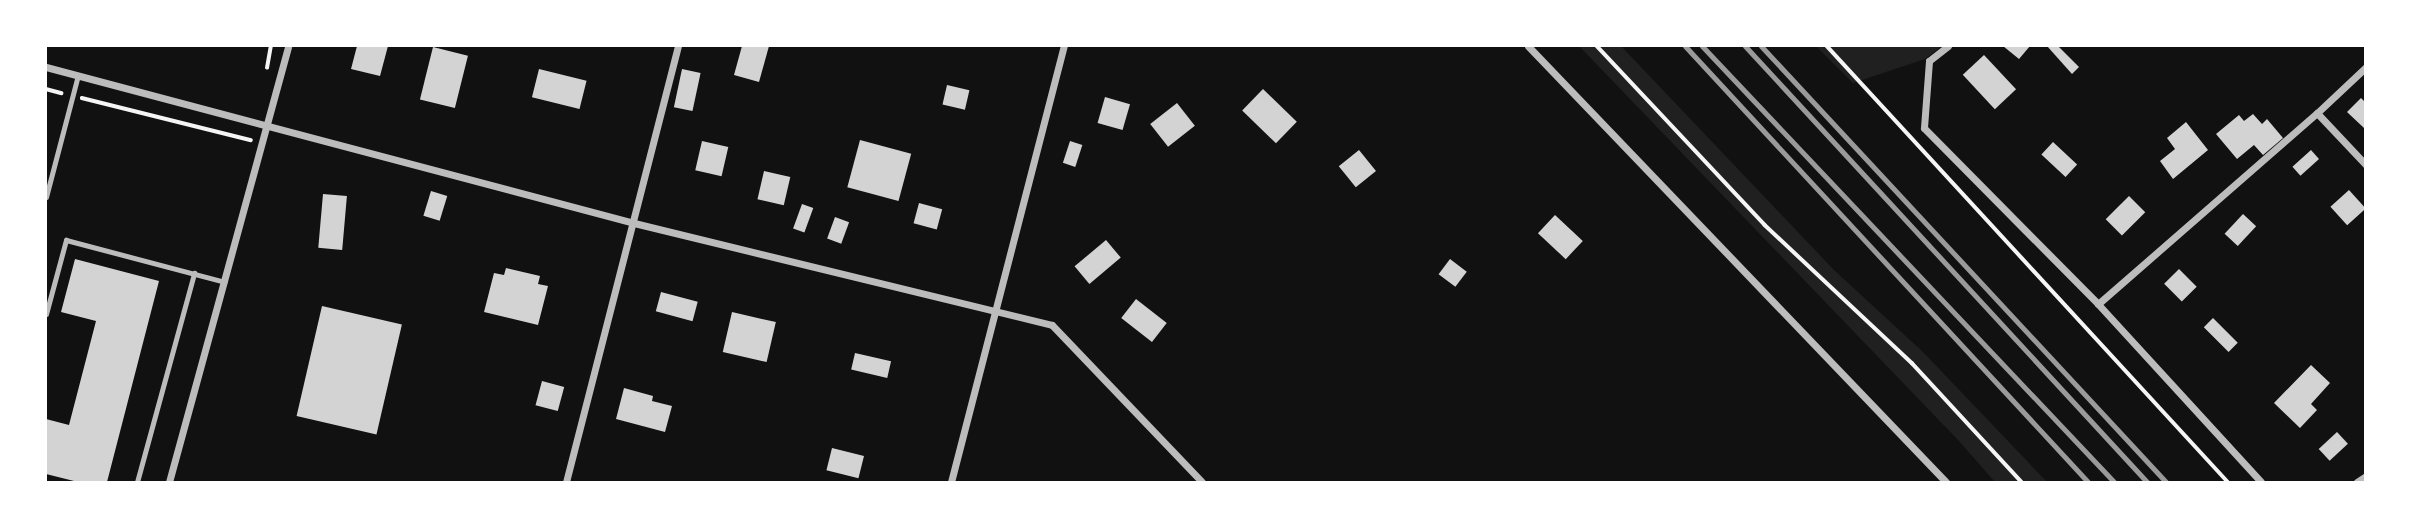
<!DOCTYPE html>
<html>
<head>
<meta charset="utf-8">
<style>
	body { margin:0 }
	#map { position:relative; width:2411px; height:528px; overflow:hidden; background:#111; font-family:Mulish,sans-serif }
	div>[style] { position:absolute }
	.green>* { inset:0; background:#202020 }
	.building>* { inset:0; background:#d3d3d3; transform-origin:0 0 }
	.path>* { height:3.5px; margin:-1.75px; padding:0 1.75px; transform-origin:1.75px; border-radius:1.75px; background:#f5f5f5 }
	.service>* { height:5px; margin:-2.5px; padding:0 2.5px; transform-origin:2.5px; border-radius:2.5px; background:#bcbcbc }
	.minor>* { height:7px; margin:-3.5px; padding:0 3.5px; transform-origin:3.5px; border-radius:3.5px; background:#bcbcbc }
	.rail>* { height:5px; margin:-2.5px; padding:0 2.5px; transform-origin:2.5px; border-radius:2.5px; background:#9a9a9a }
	span { translate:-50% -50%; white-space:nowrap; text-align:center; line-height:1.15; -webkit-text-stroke:5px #fff; paint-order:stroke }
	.frame { position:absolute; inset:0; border:47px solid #fff; pointer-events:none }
</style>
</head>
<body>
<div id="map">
	<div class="green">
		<div style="clip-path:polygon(1579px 46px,1621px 46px,1834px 270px,1923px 352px,2047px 482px,1995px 482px,1959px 441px)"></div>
		<div style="clip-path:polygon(1816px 46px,1942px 46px,1925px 59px,1853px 83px)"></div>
	</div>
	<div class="building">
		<div style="clip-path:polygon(357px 46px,388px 46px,380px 76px,351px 69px)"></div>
		<div style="clip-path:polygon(742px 46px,769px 46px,759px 82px,734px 75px)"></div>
		<div style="clip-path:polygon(2003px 46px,2030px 46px,2019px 59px)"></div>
		<div style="clip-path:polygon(2047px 46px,2058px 46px,2079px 67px,2072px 74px)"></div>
		<div style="left:433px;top:47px;width:36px;height:54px;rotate:14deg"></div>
		<div style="left:1984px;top:55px;width:47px;height:29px;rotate:47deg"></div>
		<div style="left:539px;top:69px;width:49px;height:29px;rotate:14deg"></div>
		<div style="left:682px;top:69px;width:19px;height:39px;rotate:12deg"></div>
		<div style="left:947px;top:85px;width:23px;height:20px;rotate:13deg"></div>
		<div style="left:1263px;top:89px;width:47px;height:30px;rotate:44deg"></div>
		<div style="left:1105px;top:97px;width:26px;height:27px;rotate:16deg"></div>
		<div style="clip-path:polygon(2361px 98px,2366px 103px,2364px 128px,2347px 112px)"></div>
		<div style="left:1177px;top:103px;width:29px;height:34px;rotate:52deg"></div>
		<div style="clip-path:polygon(2253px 114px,2262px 124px,2267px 119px,2283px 138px,2263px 155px,2254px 145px,2237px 159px,2216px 134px,2239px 115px,2244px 121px)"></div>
		<div style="clip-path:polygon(2186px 122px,2208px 150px,2173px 179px,2160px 161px,2175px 149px,2167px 138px)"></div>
		<div style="left:860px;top:140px;width:53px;height:49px;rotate:15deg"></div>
		<div style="left:702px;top:141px;width:27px;height:30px;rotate:13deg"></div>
		<div style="left:1070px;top:141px;width:13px;height:23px;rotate:18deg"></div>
		<div style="left:2053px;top:142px;width:33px;height:17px;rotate:43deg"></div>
		<div style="left:1359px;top:150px;width:27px;height:26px;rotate:51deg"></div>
		<div style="left:2311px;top:150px;width:12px;height:25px;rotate:48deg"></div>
		<div style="left:764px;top:171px;width:27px;height:29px;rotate:13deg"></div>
		<div style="left:2349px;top:190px;width:25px;height:25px;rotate:48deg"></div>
		<div style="left:431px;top:191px;width:17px;height:26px;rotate:17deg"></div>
		<div style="left:323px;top:194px;width:24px;height:54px;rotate:5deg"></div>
		<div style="left:2129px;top:196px;width:23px;height:33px;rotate:45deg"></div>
		<div style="left:919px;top:203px;width:24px;height:21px;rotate:15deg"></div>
		<div style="left:802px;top:204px;width:12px;height:26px;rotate:20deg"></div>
		<div style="left:2243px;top:214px;width:18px;height:27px;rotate:43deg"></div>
		<div style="left:1555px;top:215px;width:38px;height:25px;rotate:43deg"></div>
		<div style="left:835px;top:217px;width:15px;height:23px;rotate:20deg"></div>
		<div style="left:1106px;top:240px;width:23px;height:41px;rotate:50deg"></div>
		<div style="clip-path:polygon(75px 259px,159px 281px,107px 482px,78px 482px,46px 474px,46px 419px,69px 425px,96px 321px,61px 312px)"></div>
		<div style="left:1450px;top:259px;width:21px;height:19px;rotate:37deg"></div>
		<div style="clip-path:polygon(506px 268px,540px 276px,538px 284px,548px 286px,538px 325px,484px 312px,494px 273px,504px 275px)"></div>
		<div style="left:2179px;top:269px;width:25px;height:21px;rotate:45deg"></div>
		<div style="left:661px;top:292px;width:38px;height:20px;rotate:15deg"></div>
		<div style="left:1136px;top:299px;width:39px;height:24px;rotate:38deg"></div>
		<div style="left:322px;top:306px;width:82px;height:113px;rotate:13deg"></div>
		<div style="left:732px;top:312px;width:45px;height:41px;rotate:13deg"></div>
		<div style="left:2213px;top:318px;width:35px;height:13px;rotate:45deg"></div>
		<div style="left:855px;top:353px;width:37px;height:17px;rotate:13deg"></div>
		<div style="clip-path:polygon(2311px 365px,2330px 383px,2311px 404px,2317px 410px,2300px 428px,2274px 403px)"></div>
		<div style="left:542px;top:381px;width:23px;height:25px;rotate:15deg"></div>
		<div style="clip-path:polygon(624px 388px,653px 396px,652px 401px,672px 406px,665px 432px,616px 419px)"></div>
		<div style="left:2337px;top:432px;width:16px;height:25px;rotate:47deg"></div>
		<div style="left:832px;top:448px;width:33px;height:23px;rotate:14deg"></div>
	</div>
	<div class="path">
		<div style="left:1597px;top:46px;width:245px;rotate:46.8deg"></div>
		<div style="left:1765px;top:225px;width:202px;rotate:43.2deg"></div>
		<div style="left:1912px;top:363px;width:162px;rotate:47.3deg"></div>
		<div style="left:1827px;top:46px;width:592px;rotate:47.39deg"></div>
		<div style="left:267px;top:68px;width:22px;rotate:-80deg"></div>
		<div style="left:46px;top:89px;width:16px;rotate:15deg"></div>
		<div style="left:82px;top:98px;width:174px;rotate:14deg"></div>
	</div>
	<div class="service">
		<div style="left:46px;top:197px;width:126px;rotate:-75.3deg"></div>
		<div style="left:46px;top:314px;width:77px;rotate:-74.9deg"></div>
		<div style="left:66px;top:240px;width:164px;rotate:14.8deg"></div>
		<div style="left:137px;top:482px;width:217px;rotate:-74.7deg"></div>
	</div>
	<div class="minor">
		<div style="left:1528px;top:46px;width:604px;rotate:46.21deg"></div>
		<div style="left:1948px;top:46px;width:24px;rotate:142deg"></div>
		<div style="left:1929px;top:61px;width:67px;rotate:94.3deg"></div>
		<div style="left:1924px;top:128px;width:247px;rotate:45.3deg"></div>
		<div style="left:2098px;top:304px;width:241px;rotate:47.5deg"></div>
		<div style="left:46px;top:67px;width:608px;rotate:14.86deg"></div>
		<div style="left:634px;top:223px;width:430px;rotate:13.7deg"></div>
		<div style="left:1052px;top:325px;width:217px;rotate:46.3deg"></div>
		<div style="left:2317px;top:113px;width:71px;rotate:46.7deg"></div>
		<div style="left:2098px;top:304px;width:291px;rotate:-41.1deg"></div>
		<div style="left:2317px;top:113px;width:67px;rotate:-43.2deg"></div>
		<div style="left:169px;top:482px;width:452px;rotate:-74.7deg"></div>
		<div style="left:566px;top:482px;width:450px;rotate:-75.6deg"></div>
		<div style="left:951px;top:482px;width:450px;rotate:-75.5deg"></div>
		<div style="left:2357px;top:482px;width:11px;rotate:-34deg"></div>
	</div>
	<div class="rail">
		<div style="left:1685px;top:46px;width:594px;rotate:47.25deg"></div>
		<div style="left:1702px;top:46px;width:600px;rotate:46.62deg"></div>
		<div style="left:1745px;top:46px;width:593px;rotate:47.32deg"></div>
		<div style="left:1761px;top:46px;width:595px;rotate:47.11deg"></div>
	</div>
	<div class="frame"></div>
</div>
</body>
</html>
